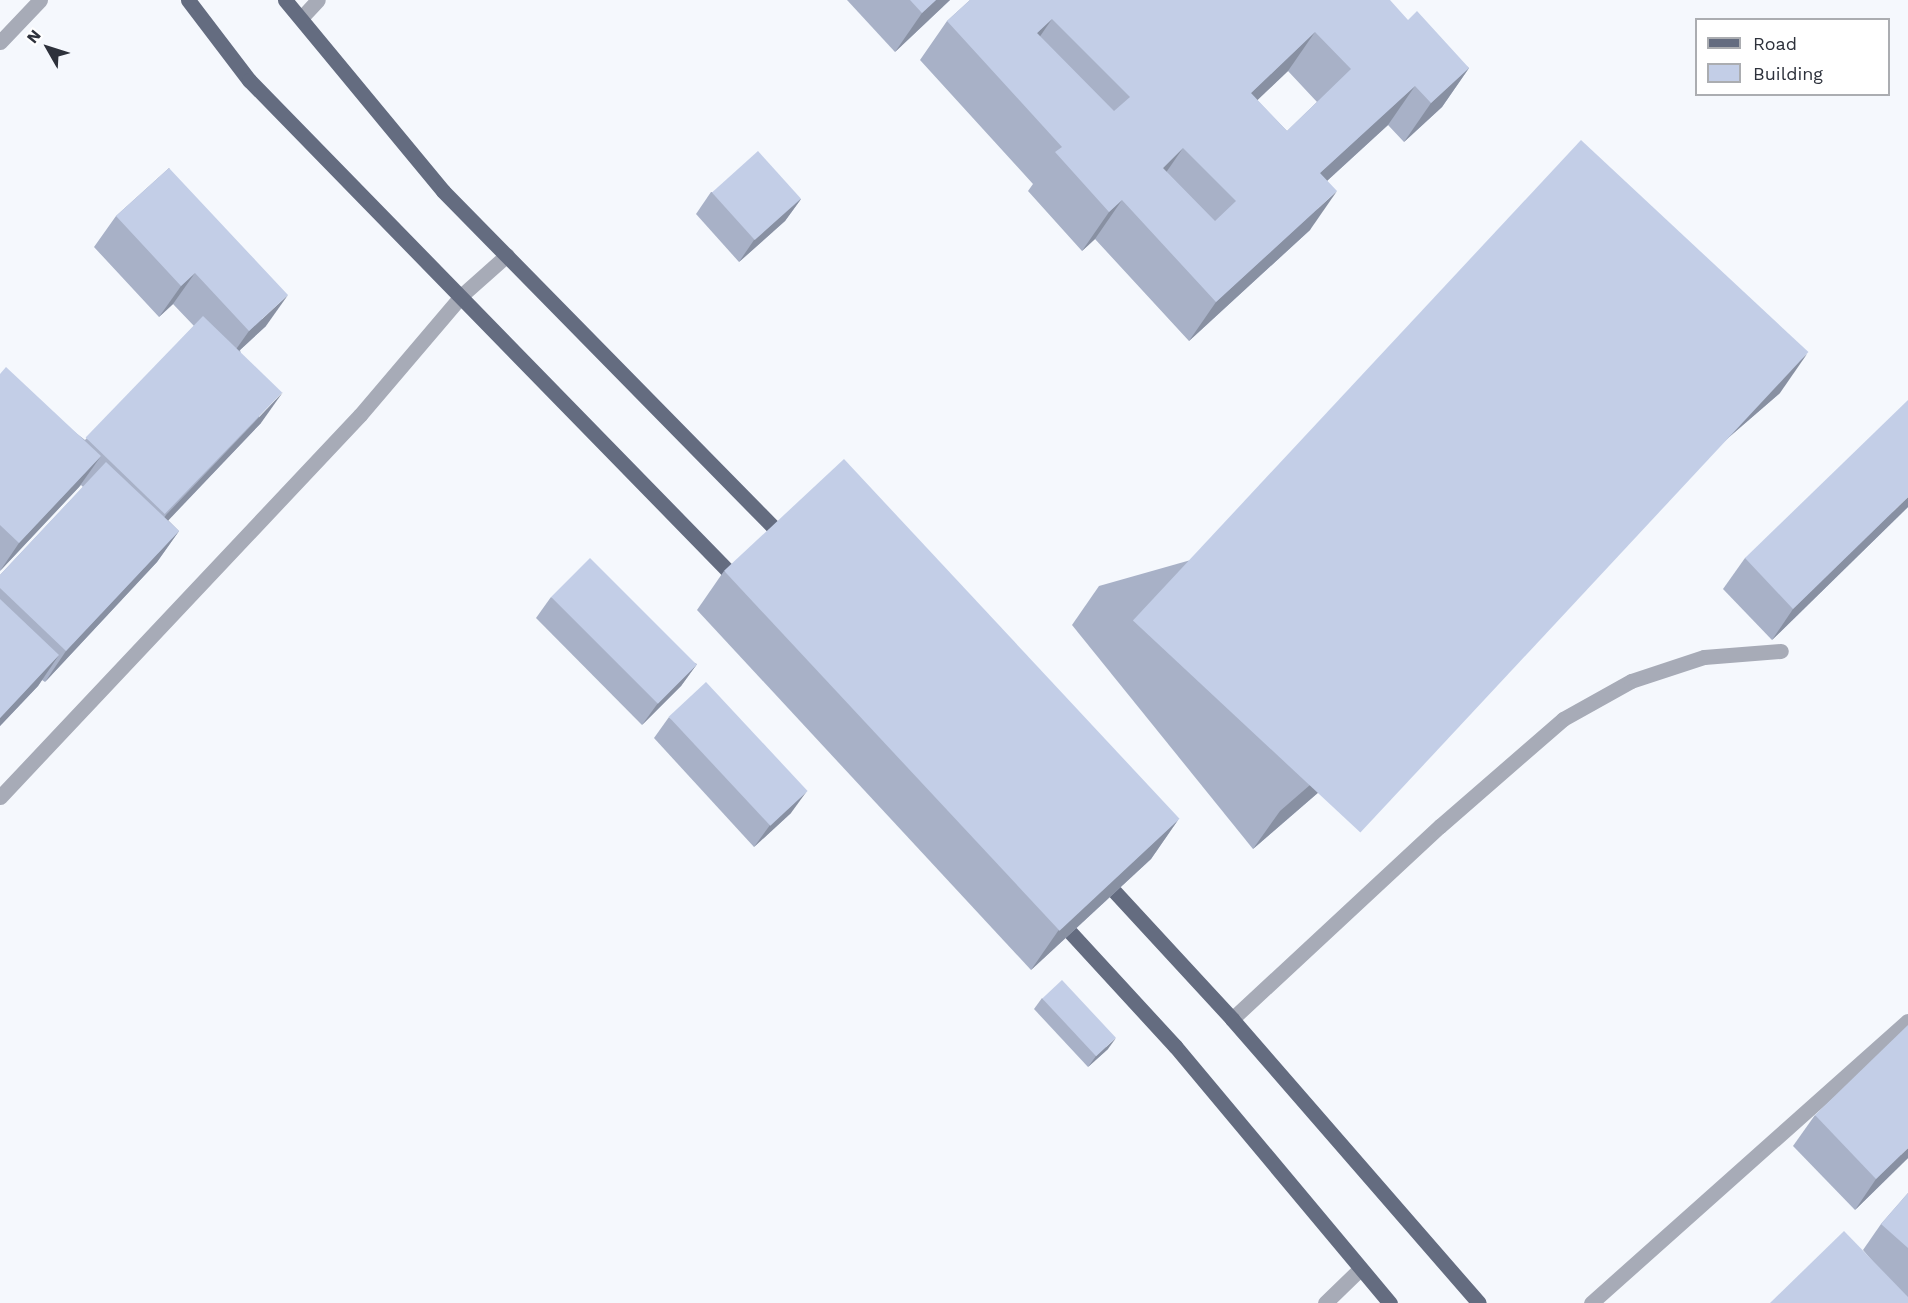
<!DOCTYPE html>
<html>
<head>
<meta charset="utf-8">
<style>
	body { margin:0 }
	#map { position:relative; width:1908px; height:1303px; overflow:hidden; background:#f5f8fd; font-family:"Work Sans",sans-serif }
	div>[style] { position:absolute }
	.minor>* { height:15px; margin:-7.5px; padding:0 7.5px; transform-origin:7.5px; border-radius:7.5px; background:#a7abb7 }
	.major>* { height:15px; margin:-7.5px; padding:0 7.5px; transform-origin:7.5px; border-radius:7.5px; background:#646c80 }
	.wall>* { inset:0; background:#a8b1c7 }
	.shaded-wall>* { inset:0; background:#8890a2 }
	.building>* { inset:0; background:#c3cee7; transform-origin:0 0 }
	span { translate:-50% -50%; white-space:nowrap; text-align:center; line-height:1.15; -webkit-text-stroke:4.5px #fff; paint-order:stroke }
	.legend { position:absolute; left:1695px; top:18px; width:195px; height:78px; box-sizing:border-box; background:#fff; border:2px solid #abadb1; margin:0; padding:8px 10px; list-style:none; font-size:18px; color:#2d313b }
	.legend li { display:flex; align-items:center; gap:12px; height:30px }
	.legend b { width:30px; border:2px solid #abadb1 }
	.north { position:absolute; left:18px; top:18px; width:60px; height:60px; -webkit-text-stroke:4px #fff; paint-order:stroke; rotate:309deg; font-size:16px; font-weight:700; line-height:24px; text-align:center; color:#2d313b }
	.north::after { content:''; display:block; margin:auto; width:21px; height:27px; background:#2d313b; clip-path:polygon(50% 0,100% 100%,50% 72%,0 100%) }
</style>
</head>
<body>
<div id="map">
	<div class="minor">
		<div style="left:302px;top:17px;width:23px;rotate:-47deg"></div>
		<div style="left:0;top:42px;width:58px;rotate:-46.4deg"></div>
		<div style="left:0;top:797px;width:525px;rotate:-46.7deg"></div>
		<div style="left:360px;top:415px;width:157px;rotate:-49.6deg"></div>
		<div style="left:462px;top:295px;width:60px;rotate:-41.6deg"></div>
		<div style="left:1232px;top:1019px;width:284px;rotate:-42.9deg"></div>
		<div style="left:1440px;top:826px;width:163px;rotate:-41deg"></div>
		<div style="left:1563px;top:719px;width:78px;rotate:-29.2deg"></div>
		<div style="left:1631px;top:681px;width:77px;rotate:-18.2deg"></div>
		<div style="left:1704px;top:657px;width:77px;rotate:-4.5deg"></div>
		<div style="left:1325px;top:1303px;width:49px;rotate:-44.2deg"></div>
		<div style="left:1591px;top:1303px;width:424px;rotate:-41.7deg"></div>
	</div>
	<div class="major">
		<div style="left:188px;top:0;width:101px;rotate:52.7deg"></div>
		<div style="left:249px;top:80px;width:693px;rotate:45.7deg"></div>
		<div style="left:285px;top:0;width:248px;rotate:50.4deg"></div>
		<div style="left:443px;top:191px;width:479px;rotate:45.5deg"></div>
		<div style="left:1115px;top:892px;width:173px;rotate:47.3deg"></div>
		<div style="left:1232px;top:1019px;width:376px;rotate:49deg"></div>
		<div style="left:1071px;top:933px;width:154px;rotate:47.4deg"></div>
		<div style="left:1175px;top:1046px;width:335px;rotate:50.1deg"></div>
	</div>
	<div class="wall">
		<div style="clip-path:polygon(847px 0,950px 0,895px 52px)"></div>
		<div style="clip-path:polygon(evenodd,970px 0,1408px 20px,1469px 68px,1442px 107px,1404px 142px,1388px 125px,1327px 181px,1310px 230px,1189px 341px,1095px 239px,1082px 251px,1028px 191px,1033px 184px,920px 60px,947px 21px,970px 0,1288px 71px,1317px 102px,1287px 131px,1257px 100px,1288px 71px)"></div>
		<div style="clip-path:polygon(169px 168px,266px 326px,240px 350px,261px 423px,168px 520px,179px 531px,157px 562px,45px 682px,42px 680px,38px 686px,0 726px,0 575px,83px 487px,81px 485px,0 571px,0 374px,85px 440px,194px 326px,173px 304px,159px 317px,94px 247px,116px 216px)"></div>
		<div style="clip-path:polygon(711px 192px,801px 199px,785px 221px,739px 262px,696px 214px)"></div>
		<div style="clip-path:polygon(1780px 393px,1253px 849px,1072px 625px,1099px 586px)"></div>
		<div style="clip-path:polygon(1908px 507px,1772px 640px,1723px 589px,1745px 558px)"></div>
		<div style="clip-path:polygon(724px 571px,1178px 820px,1151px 859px,1031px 970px,697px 610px)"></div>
		<div style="clip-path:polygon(551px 597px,697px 664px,681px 686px,642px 725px,536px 618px)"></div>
		<div style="clip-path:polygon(669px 717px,791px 813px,754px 847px,654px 738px)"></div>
		<div style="clip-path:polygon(1042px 998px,1108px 1049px,1088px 1067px,1034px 1009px)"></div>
		<div style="clip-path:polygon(1815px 1115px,1908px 1158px,1855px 1210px,1793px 1146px)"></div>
		<div style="clip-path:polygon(1908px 1193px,1908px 1303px,1863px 1250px,1881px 1224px)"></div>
	</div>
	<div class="shaded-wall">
		<div style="clip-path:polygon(936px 0,950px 0,895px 52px,922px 13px)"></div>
		<div style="clip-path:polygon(1052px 19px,1025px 58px,1037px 33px)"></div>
		<div style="clip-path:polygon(1315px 32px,1288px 71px,1224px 132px,1251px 93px)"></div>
		<div style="clip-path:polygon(1469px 68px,1442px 107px,1404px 142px,1431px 103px)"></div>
		<div style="clip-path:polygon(1415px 86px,1388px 125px,1293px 212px,1320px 173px)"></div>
		<div style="clip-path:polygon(1183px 148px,1156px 187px,1163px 168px)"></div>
		<div style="clip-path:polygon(1337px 191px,1310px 230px,1189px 341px,1216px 302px)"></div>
		<div style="clip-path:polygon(801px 199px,785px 221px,739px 262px,754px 240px)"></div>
		<div style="clip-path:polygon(1122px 200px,1095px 239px,1082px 251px,1109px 212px)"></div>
		<div style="clip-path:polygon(195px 273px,173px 304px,159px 317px,181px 286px)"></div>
		<div style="clip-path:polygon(288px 295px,266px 326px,227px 362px,249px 331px)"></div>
		<div style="clip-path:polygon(1807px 354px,1780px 393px,1253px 849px,1280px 811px)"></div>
		<div style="clip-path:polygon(283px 392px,261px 423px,144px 546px,166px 515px)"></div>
		<div style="clip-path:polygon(101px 456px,79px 487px,0 571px,19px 543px)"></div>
		<div style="clip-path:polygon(1908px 497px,1908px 507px,1772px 640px,1793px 609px)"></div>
		<div style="clip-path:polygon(179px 531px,157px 562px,45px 682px,66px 651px)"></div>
		<div style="clip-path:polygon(59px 655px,38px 686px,0 726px,0 718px)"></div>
		<div style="clip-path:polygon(697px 664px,681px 686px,642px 725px,658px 703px)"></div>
		<div style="clip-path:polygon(807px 791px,791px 813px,754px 847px,770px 825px)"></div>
		<div style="clip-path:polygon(1178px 820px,1151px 859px,1031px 970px,1058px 931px)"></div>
		<div style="clip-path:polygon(1116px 1038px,1108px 1049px,1088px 1067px,1096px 1056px)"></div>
		<div style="clip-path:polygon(1908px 1148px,1908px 1158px,1855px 1210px,1876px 1179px)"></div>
	</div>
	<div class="building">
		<div style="clip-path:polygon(910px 0,936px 0,922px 13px)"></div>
		<div style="clip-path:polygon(evenodd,970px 0,1390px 0,1408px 20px,1417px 11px,1469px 68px,1431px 103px,1415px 86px,1320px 173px,1337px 191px,1216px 302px,1122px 200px,1109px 212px,1055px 152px,1062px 147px,947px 21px,970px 0,1052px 19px,1130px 97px,1114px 111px,1037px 33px,1052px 19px,970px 0,1315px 32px,1351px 69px,1287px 131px,1251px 93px,1315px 32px,970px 0,1183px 148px,1236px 201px,1215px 221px,1163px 168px,1183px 148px)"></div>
		<div style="left:1581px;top:140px;width:311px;height:657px;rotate:43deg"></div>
		<div style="left:758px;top:151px;width:64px;height:62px;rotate:48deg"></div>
		<div style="clip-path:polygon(169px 168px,288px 295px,249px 331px,195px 273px,181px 286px,116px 216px)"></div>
		<div style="left:203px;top:316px;width:110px;height:169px;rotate:44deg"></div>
		<div style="clip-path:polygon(6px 367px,101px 456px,19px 543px,0 525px,0 374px)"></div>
		<div style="clip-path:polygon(1908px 400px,1908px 497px,1793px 609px,1745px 558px)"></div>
		<div style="left:844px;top:459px;width:492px;height:164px;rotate:47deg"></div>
		<div style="clip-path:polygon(106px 462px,179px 531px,66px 651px,0 588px,0 575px)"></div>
		<div style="left:590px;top:558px;width:151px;height:55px;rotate:45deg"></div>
		<div style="clip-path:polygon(0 599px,59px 655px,0 718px)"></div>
		<div style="left:706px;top:682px;width:149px;height:51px;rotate:47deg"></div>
		<div style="left:1062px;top:980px;width:79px;height:27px;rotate:47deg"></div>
		<div style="clip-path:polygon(1908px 1025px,1908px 1148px,1876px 1179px,1815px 1115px)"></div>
		<div style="clip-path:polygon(1908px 1193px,1908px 1248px,1881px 1224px)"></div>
		<div style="clip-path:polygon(1844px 1231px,1908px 1297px,1908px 1303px,1770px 1303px)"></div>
	</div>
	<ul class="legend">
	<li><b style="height:8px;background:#646c80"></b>Road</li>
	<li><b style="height:16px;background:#c3cee7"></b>Building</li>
	</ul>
	<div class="north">N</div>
</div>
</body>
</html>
